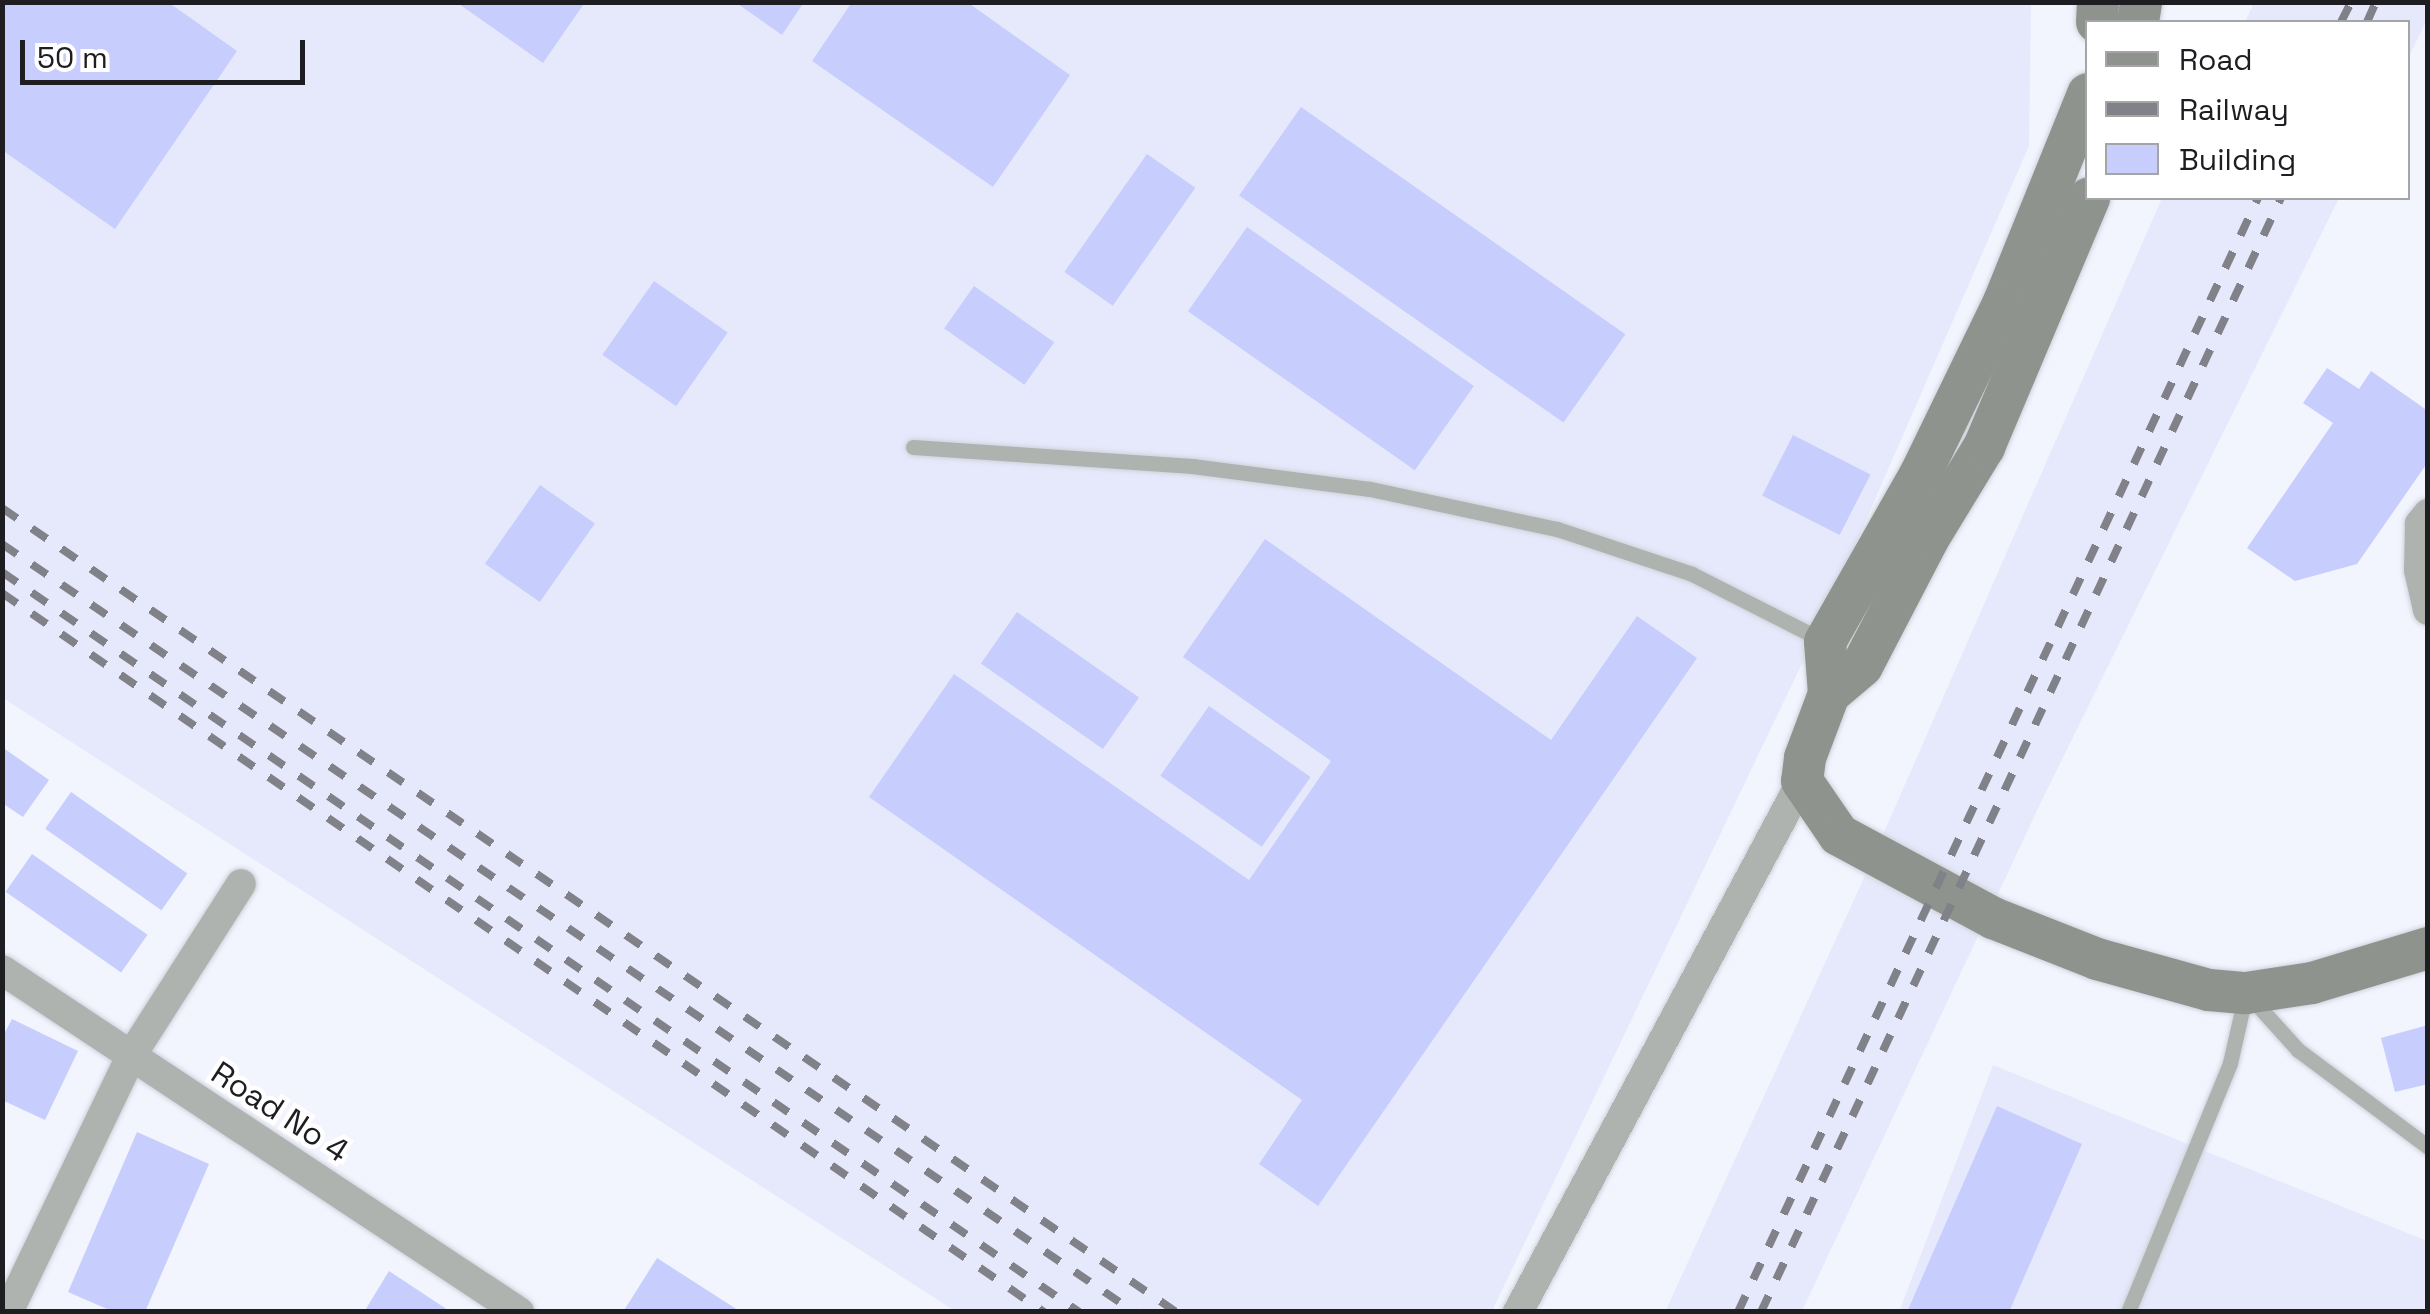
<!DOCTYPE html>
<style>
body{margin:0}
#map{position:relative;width:2430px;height:1314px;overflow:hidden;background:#f2f4fe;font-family:"Space Grotesk",sans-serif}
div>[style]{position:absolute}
.built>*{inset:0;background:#e6e9fb}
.building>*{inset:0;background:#c7cefd;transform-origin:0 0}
.roads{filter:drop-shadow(0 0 2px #d0d2db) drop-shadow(0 0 2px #d0d2db)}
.lane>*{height:15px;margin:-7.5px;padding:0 7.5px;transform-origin:7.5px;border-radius:7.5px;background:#afb3b0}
.street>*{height:30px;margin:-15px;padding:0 15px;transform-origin:15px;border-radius:15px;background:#afb3b0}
.secondary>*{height:42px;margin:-21px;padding:0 21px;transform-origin:21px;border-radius:21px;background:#8e938e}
.rail>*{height:8px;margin-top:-4px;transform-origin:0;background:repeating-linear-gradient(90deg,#818289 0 18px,transparent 0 36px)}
span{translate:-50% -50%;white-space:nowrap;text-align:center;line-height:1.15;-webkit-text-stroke:9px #fff;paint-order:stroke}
.street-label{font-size:32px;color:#1e1e22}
.frame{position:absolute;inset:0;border:5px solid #1e1e22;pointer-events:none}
.legend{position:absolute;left:2085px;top:20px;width:325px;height:180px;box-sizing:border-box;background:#fff;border:2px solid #a5a5a7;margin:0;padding:12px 18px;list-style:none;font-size:30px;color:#1e1e22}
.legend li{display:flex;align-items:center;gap:20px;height:50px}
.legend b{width:50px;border:2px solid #a5a5a7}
.scale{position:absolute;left:20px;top:40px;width:285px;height:45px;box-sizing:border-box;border:5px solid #1e1e22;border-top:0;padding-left:12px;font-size:30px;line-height:35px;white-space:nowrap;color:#1e1e22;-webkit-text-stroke:8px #fff;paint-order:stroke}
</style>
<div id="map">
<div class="built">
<div style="clip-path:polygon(2px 3px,2031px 3px,2029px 146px,1819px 628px,1492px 1311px,955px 1311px,3px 698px)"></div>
<div style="clip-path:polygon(2254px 3px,2427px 3px,2427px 19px,2408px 59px,2408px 22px,2245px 22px)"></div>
<div style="clip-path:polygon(2162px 198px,2339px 198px,2041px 802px,1802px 1311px,1665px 1312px,1864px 878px)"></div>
<div style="clip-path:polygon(1993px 1065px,2427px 1241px,2427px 1311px,1899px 1312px)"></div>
</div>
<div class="building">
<div style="clip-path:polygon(2px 2px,168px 2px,237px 51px,115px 229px,2px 150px)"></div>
<div style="clip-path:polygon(456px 2px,579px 2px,583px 5px,543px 63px)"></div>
<div style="clip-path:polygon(735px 2px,804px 2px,782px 35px)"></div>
<div style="clip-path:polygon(852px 2px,967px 2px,1070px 75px,993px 187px,812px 61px)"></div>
<div style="left:1301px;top:107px;width:396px;height:108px;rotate:35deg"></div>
<div style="left:1147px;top:154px;width:59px;height:144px;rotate:35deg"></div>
<div style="left:1247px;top:227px;width:277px;height:103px;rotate:35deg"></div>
<div style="left:654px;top:281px;width:90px;height:90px;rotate:35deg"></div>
<div style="left:974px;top:286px;width:98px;height:52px;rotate:35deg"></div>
<div style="clip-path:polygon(2327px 368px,2359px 389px,2371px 371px,2428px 411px,2428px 462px,2357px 564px,2295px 581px,2247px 548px,2333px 423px,2303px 403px)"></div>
<div style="left:1793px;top:435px;width:87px;height:68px;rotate:27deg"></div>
<div style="left:540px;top:485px;width:67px;height:96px;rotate:35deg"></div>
<div style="clip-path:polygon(1265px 539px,1551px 740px,1637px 616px,1697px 658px,1318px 1206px,1259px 1164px,1302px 1100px,869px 797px,954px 674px,1249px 880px,1331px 761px,1183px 657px)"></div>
<div style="left:1017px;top:612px;width:149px;height:63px;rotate:35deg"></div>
<div style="left:1209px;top:706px;width:124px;height:85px;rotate:35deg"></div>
<div style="clip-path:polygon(2px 747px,49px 780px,23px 817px,2px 803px)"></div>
<div style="left:71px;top:792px;width:142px;height:45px;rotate:35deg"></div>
<div style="left:32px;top:854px;width:141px;height:46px;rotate:35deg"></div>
<div style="clip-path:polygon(12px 1019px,78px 1051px,45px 1120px,2px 1100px,2px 1038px)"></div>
<div style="clip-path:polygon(2428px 1025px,2428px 1084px,2395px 1092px,2381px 1038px)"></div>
<div style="clip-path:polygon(1997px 1106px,2082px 1144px,2009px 1312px,1907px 1312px)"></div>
<div style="clip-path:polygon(137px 1132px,209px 1164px,145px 1312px,114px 1312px,68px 1292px)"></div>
<div style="clip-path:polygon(657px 1258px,741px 1312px,623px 1312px)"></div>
<div style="clip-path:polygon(389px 1271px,451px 1312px,364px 1312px)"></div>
</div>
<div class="roads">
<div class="lane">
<div style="left:913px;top:447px;width:280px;rotate:3.9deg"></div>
<div style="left:1192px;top:466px;width:179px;rotate:7.4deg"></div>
<div style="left:1370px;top:489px;width:191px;rotate:12.1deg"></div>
<div style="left:1557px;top:529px;width:142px;rotate:18.4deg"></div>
<div style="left:1692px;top:574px;width:146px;rotate:26.9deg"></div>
<div style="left:2252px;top:999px;width:69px;rotate:48deg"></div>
<div style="left:2298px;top:1050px;width:162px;rotate:36.7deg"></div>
<div style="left:2128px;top:1312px;width:269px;rotate:-67.7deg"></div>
<div style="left:2230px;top:1063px;width:68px;rotate:-77.2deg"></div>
</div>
<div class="street">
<div style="left:2428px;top:514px;width:13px;rotate:129deg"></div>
<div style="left:2420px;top:524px;width:46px;rotate:91.2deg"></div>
<div style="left:2419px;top:570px;width:41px;rotate:77.3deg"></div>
<div style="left:2px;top:970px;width:620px;rotate:33.48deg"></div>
<div style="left:8px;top:1312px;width:284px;rotate:-64.3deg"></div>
<div style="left:131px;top:1056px;width:204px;rotate:-57.4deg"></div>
<div style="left:1518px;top:1312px;width:602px;rotate:-61.86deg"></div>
</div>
<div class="secondary">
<div style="left:2097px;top:22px;width:20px;rotate:-87deg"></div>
<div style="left:2138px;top:22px;width:20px;rotate:-81deg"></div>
<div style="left:2088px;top:94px;width:224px;rotate:112deg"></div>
<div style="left:2004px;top:302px;width:190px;rotate:115.9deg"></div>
<div style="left:1921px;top:473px;width:194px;rotate:119.6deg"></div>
<div style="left:1825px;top:642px;width:52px;rotate:85.6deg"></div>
<div style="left:1829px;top:694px;width:68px;rotate:110.6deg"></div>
<div style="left:1805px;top:758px;width:23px;rotate:97deg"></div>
<div style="left:1802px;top:781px;width:65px;rotate:55.6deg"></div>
<div style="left:1839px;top:835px;width:175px;rotate:28.3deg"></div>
<div style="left:1993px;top:918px;width:112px;rotate:21.5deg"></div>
<div style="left:2097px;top:959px;width:116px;rotate:15.5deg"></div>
<div style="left:2209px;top:990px;width:37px;rotate:5deg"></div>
<div style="left:2246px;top:993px;width:67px;rotate:-8.6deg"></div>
<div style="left:2312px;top:983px;width:121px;rotate:-16.8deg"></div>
<div style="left:1829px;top:694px;width:43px;rotate:-40.3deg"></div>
<div style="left:1862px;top:666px;width:143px;rotate:-62.5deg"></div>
<div style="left:1928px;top:539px;width:108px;rotate:-58.7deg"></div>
<div style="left:1984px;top:447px;width:270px;rotate:-67.1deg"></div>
</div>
</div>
<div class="rail">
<div style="left:2341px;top:22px;width:22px;rotate:-63deg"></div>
<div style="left:2367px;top:22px;width:22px;rotate:-66deg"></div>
<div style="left:2px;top:508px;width:1423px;rotate:34.4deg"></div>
<div style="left:2px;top:544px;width:1368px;rotate:34.15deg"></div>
<div style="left:2px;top:572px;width:1307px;rotate:34.49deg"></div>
<div style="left:2px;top:593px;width:1266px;rotate:34.61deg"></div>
<div style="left:1738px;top:1312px;width:1229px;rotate:-64.98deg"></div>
<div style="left:1761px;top:1312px;width:1229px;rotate:-64.98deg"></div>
</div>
<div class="street-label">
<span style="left:280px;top:1112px;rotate:33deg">Road No 4</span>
</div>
<div class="frame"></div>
<ul class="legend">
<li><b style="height:12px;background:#8e938e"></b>Road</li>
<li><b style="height:12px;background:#818289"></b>Railway</li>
<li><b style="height:28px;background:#c7cefd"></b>Building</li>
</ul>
<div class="scale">50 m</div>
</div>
